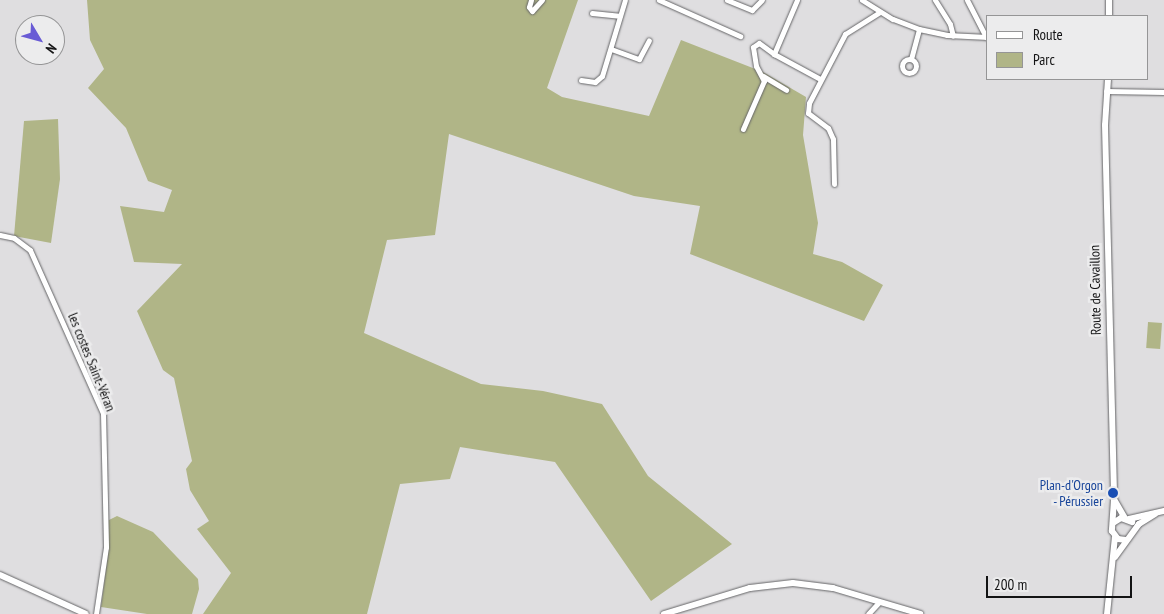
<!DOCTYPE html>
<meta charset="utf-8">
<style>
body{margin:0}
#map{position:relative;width:1164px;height:614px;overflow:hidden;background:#dfdee0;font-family:"PT Sans Narrow",sans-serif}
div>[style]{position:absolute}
.green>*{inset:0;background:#b0b587;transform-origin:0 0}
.roads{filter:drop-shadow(0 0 1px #656567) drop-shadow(0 0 1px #656567)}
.minor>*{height:5px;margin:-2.5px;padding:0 2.5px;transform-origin:2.5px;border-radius:2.5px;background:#fff}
.minor>.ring{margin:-2.5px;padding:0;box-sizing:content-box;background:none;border:5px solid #fff;border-radius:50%}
.major>*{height:6px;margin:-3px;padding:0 3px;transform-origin:3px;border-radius:3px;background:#fff}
.dots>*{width:14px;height:14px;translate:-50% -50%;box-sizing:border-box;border:2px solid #ececed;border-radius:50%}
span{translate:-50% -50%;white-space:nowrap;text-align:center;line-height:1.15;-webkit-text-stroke:5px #ececed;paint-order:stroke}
.street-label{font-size:14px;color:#131314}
.transit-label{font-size:14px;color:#164399}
.right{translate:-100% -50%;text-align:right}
.legend{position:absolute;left:986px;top:15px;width:162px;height:65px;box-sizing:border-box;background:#ececed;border:1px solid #959596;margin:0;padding:6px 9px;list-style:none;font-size:15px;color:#131314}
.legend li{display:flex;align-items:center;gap:10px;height:25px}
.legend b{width:25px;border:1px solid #959596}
.north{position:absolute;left:15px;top:15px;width:50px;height:50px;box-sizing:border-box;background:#ececed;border:1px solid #959596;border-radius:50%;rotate:127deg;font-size:14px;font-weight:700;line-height:20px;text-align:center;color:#131314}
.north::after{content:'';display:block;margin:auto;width:18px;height:22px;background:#695bd5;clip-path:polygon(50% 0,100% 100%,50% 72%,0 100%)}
.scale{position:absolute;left:986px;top:576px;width:146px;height:22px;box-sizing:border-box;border:2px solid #131314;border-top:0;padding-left:6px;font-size:15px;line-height:18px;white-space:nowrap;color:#131314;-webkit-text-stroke:4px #ececed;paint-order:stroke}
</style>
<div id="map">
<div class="green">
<div style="clip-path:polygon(87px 0,578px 0,547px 88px,562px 97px,649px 116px,681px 40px,763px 72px,806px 97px,803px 135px,818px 223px,813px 254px,842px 262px,883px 285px,864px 321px,690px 254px,700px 206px,634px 196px,449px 134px,435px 235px,387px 240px,364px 333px,481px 384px,543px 391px,602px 404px,648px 476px,732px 544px,651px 601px,555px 462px,460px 447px,450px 479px,400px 484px,367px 614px,203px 614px,231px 573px,197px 529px,209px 521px,190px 490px,186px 469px,192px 461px,174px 378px,163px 370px,137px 311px,182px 264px,134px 262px,120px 206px,164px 212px,172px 190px,148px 181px,126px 128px,88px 88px,104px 69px,90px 40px)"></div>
<div style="clip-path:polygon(58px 119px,60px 179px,51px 243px,14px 236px,24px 121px)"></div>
<div style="left:1148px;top:322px;width:14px;height:26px;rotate:4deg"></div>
<div style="clip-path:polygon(117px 516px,153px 532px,198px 579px,199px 589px,192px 614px,147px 614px,101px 607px,108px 554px,107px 521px)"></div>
</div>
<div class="roads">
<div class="minor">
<div style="left:531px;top:0;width:7px;rotate:106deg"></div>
<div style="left:529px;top:7px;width:5px;rotate:53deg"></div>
<div style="left:532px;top:11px;width:15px;rotate:-48deg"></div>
<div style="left:659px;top:0;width:89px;rotate:24deg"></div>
<div style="left:727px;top:0;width:27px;rotate:22deg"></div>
<div style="left:752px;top:10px;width:14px;rotate:-45deg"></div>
<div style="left:797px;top:0;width:59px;rotate:113.1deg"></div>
<div style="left:774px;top:54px;width:52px;rotate:28.5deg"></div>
<div style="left:862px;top:0;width:36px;rotate:32deg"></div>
<div style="left:893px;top:19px;width:28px;rotate:21deg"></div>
<div style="left:919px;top:29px;width:29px;rotate:12deg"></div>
<div style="left:947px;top:35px;width:41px;rotate:2.8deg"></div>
<div style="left:935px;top:0;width:28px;rotate:58deg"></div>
<div style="left:950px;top:24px;width:12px;rotate:76deg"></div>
<div style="left:967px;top:0;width:42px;rotate:62.8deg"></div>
<div style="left:592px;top:13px;width:27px;rotate:6deg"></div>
<div style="left:611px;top:49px;width:30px;rotate:20deg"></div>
<div style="left:639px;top:59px;width:21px;rotate:-62deg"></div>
<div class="ring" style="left:902px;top:59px;width:9px;height:9px"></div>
<div style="left:911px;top:59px;width:31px;rotate:-75deg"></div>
<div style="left:763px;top:76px;width:27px;rotate:31deg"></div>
<div style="left:581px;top:80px;width:14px;rotate:8deg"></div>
<div style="left:595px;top:82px;width:9px;rotate:-41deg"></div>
<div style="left:602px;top:76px;width:79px;rotate:-73.2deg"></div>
<div style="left:1106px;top:91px;width:58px;rotate:1deg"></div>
<div style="left:743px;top:129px;width:52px;rotate:-66.4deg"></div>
<div style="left:764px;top:81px;width:17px;rotate:-118deg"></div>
<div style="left:756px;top:66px;width:19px;rotate:-99deg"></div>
<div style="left:753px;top:47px;width:7px;rotate:-34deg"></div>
<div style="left:759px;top:43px;width:19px;rotate:36deg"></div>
<div style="left:834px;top:184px;width:45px;rotate:-91.3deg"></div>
<div style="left:833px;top:139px;width:12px;rotate:-114deg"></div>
<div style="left:828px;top:128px;width:25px;rotate:-143deg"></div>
<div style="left:808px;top:113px;width:10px;rotate:-84deg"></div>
<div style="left:809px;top:103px;width:78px;rotate:-62.4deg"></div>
<div style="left:845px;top:34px;width:41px;rotate:-32.2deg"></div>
<div style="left:0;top:235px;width:14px;rotate:12deg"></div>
<div style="left:14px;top:238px;width:20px;rotate:37deg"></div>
<div style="left:30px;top:250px;width:179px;rotate:65.9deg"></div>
<div style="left:103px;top:413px;width:134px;rotate:88.7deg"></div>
<div style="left:106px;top:547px;width:68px;rotate:98.5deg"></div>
<div style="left:868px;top:614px;width:16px;rotate:-47deg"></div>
</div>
<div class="major">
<div style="left:1109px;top:0;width:16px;rotate:90deg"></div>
<div style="left:1108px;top:79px;width:46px;rotate:93.7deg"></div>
<div style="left:1105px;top:125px;width:375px;rotate:88.6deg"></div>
<div style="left:1114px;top:500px;width:31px;rotate:94deg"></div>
<div style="left:1112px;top:531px;width:10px;rotate:53deg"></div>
<div style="left:1118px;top:539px;width:8px;rotate:7deg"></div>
<div style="left:1115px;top:501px;width:20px;rotate:60deg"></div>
<div style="left:1129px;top:519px;width:36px;rotate:-13deg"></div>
<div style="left:1113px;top:523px;width:9px;rotate:-32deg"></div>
<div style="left:1121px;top:518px;width:12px;rotate:20deg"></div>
<div style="left:1115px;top:557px;width:41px;rotate:-54deg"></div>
<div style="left:1139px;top:524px;width:19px;rotate:-32deg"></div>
<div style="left:0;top:575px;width:94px;rotate:24.4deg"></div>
<div style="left:664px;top:614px;width:90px;rotate:-16.8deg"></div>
<div style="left:750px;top:588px;width:43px;rotate:-6.6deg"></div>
<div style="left:793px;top:583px;width:40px;rotate:7.1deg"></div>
<div style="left:833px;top:588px;width:91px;rotate:16.6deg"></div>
<div style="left:1107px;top:614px;width:77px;rotate:-84.1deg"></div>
</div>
</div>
<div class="dots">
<div style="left:1113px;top:493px;background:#1a4fb4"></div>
</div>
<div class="street-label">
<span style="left:1095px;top:290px;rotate:-91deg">Route de Cavaillon</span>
<span style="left:92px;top:362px;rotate:68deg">les costes Saint-Véran</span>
</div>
<div class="transit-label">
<span class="right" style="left:1103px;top:493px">Plan-d'Orgon<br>- Pérussier</span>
</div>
<ul class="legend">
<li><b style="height:6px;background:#fff"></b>Route</li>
<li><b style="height:14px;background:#b0b587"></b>Parc</li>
</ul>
<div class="north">N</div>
<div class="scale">200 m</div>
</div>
